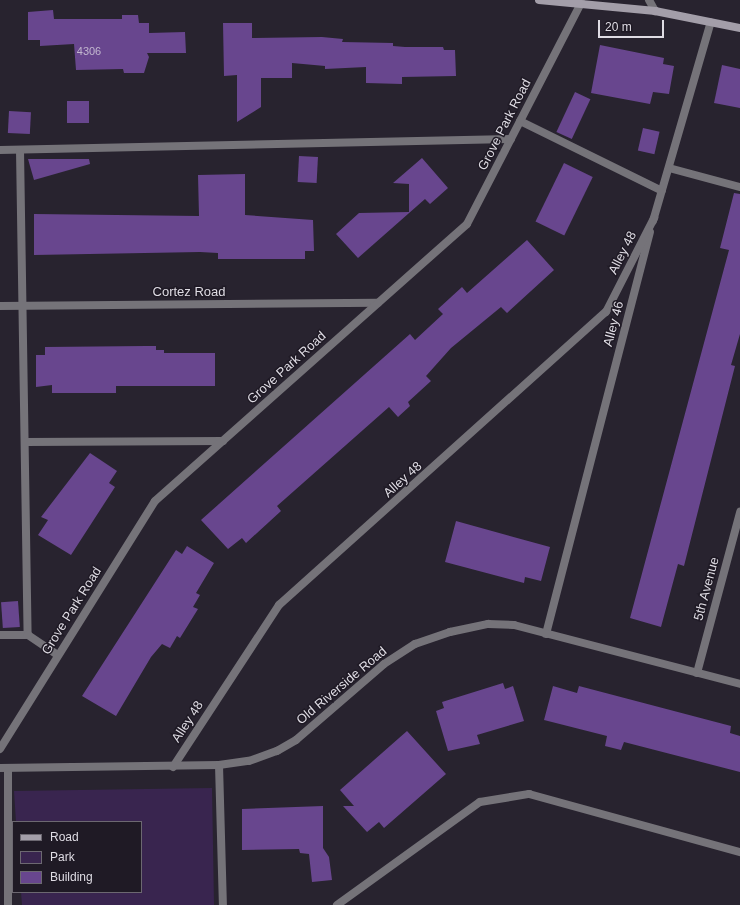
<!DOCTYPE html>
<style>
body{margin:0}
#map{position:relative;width:740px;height:905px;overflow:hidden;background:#28232f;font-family:Helvetica,sans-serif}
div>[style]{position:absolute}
.green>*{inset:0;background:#39254f}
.building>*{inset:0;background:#68468e;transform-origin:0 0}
.service>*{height:8px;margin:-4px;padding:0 4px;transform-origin:4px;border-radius:4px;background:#757379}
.minor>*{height:8px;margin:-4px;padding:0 4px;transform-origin:4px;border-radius:4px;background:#757379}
.secondary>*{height:8px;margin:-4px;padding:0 4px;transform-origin:4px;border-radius:4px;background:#a39ea9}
span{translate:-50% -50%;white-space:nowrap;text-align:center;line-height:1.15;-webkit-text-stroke:3px #1f1a25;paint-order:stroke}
.number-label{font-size:11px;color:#c1b6ce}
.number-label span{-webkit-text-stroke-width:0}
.street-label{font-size:13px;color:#dfdce4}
.legend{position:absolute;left:12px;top:821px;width:130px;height:72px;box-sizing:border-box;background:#1f1a25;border:1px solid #6c6871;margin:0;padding:5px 7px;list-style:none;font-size:12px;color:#dfdce4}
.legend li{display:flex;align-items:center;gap:8px;height:20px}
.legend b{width:20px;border:1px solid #6c6871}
.scale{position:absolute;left:598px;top:20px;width:66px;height:18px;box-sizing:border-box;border:2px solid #dfdce4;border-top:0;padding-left:5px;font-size:12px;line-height:14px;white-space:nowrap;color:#dfdce4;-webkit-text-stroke:3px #1f1a25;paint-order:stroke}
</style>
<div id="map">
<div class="green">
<div style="clip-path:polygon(212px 788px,214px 905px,22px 905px,21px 892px,141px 892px,141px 822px,16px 822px,14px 791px)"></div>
</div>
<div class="building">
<div style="clip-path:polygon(53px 10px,54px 19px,122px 19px,122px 15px,138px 15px,139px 23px,149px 23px,149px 33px,185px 32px,186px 53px,147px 53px,149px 57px,144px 73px,124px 73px,123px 69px,76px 70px,74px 44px,40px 46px,40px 40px,28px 40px,28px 12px)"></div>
<div style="clip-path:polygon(223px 23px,252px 23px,252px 38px,322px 37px,343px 39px,342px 42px,393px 43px,393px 46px,405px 47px,443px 47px,444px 50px,455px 50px,456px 76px,402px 77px,402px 84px,366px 83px,366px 67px,325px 69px,325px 66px,292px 63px,292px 78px,261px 78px,261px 107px,237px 122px,237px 75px,224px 76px)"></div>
<div style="clip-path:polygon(600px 45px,664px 58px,663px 64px,674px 66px,669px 94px,653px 92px,650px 104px,591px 93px)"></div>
<div style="clip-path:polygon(722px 65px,740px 69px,740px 108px,714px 103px)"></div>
<div style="left:575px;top:92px;width:17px;height:44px;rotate:25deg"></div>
<div style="left:89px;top:101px;width:22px;height:22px;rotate:90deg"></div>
<div style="left:9px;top:111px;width:22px;height:22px;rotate:3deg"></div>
<div style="left:643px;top:128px;width:17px;height:23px;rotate:13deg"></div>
<div style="left:299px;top:156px;width:19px;height:26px;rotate:3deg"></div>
<div style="clip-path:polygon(422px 158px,448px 188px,430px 204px,425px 199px,358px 258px,336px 234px,359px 213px,409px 212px,409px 184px,393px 183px)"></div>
<div style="clip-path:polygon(28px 159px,89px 159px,90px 164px,34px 180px)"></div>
<div style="left:564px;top:163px;width:32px;height:65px;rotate:26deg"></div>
<div style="clip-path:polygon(245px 174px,245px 215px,313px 220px,314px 251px,305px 251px,305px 259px,218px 259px,218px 253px,200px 252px,34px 255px,34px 214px,199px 216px,198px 175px)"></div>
<div style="clip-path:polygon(734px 193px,740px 194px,740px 334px,731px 365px,735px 366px,684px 566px,678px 564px,661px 627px,630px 618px,729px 250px,720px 248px)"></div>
<div style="clip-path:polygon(527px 240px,554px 270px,507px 313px,501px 307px,451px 348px,426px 376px,431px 381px,408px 402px,410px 406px,398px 417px,389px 407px,277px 506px,281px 511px,246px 543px,242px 538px,228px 549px,201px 520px,410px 334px,415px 340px,443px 314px,438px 309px,462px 287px,467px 293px)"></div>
<div style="clip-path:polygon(146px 346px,156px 346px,156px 350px,164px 350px,164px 353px,215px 353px,215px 386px,116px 386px,116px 393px,52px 393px,52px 385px,36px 387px,36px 355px,45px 355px,45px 347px)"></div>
<div style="clip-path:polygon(90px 453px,117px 471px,109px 483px,115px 487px,71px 555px,38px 535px,48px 520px,41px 517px)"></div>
<div style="clip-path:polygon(456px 521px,550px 547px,541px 581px,525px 577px,524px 583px,445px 562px)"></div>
<div style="clip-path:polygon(187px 546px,214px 563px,196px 593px,200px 595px,193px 607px,198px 609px,180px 638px,177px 636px,170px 648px,162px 644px,151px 657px,116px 716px,82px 696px,176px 550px,182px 554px)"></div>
<div style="left:18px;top:601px;width:26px;height:17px;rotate:86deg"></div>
<div style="clip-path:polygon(503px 683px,505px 689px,513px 686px,524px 721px,477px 735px,480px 744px,448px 751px,436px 711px,444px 708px,442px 702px)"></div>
<div style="clip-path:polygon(553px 686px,577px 693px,579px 686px,731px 726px,730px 733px,740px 736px,740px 772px,624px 742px,621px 750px,605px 746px,607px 736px,544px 720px)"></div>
<div style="clip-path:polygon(407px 731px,446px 774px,384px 828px,379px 822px,367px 832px,343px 806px,354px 806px,340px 790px)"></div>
<div style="clip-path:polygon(323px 806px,323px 848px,329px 857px,332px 880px,312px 882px,309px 854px,300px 853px,299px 849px,242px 850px,242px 809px)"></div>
</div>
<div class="service">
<div style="left:649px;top:0;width:13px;rotate:61deg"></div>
<div style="left:520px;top:121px;width:158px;rotate:26.2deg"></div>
<div style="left:0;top:150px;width:511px;rotate:-1.23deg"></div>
<div style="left:20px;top:150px;width:485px;rotate:89.1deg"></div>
<div style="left:669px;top:168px;width:73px;rotate:15deg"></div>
<div style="left:653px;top:221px;width:207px;rotate:-73.8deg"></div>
<div style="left:25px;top:442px;width:198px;rotate:-0.3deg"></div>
<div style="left:546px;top:634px;width:415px;rotate:-75.5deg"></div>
<div style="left:0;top:635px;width:28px"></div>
<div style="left:28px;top:635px;width:36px;rotate:34deg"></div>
<div style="left:219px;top:765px;width:140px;rotate:88.4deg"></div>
<div style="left:173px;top:767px;width:194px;rotate:-56.8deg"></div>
<div style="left:279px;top:605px;width:439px;rotate:-41.9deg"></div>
<div style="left:606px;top:312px;width:106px;rotate:-62.9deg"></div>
<div style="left:8px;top:768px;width:137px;rotate:90deg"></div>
<div style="left:337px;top:905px;width:176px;rotate:-35.8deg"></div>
<div style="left:480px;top:802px;width:50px;rotate:-9.3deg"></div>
<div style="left:529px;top:794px;width:219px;rotate:15.4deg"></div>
</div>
<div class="minor">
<div style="left:0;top:306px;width:378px;rotate:-0.5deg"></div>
<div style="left:697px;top:673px;width:167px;rotate:-75deg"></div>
<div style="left:0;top:749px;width:292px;rotate:-58deg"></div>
<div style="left:155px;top:501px;width:417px;rotate:-41.6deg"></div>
<div style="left:467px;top:224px;width:249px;rotate:-62.7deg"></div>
<div style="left:0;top:768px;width:219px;rotate:-0.8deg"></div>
<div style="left:219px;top:765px;width:30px;rotate:-8deg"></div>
<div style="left:249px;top:761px;width:30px;rotate:-20deg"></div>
<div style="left:277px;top:751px;width:22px;rotate:-30deg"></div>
<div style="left:296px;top:740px;width:116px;rotate:-40.8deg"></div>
<div style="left:384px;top:664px;width:37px;rotate:-33deg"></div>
<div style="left:415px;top:644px;width:37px;rotate:-19deg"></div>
<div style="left:450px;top:632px;width:39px;rotate:-12deg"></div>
<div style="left:488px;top:624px;width:26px;rotate:2deg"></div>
<div style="left:514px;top:625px;width:234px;rotate:14.6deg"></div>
</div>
<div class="secondary">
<div style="left:539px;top:0;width:117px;rotate:5.4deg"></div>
<div style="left:655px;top:11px;width:87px;rotate:11.3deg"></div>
</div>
<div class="number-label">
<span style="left:89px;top:51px">4306</span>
</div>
<div class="street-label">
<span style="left:505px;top:125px;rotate:-63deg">Grove Park Road</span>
<span style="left:623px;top:253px;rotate:-63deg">Alley 48</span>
<span style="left:189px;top:292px">Cortez Road</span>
<span style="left:614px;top:324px;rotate:-75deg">Alley 46</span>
<span style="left:287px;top:368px;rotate:-42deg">Grove Park Road</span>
<span style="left:403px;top:480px;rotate:-42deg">Alley 48</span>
<span style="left:707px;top:589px;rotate:-75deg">5th Avenue</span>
<span style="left:72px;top:611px;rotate:-58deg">Grove Park Road</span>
<span style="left:342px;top:686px;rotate:-40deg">Old Riverside Road</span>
<span style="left:188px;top:722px;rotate:-57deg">Alley 48</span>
</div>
<ul class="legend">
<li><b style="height:5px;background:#a39ea9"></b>Road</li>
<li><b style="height:11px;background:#39254f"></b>Park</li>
<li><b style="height:11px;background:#68468e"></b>Building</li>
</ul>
<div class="scale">20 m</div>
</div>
